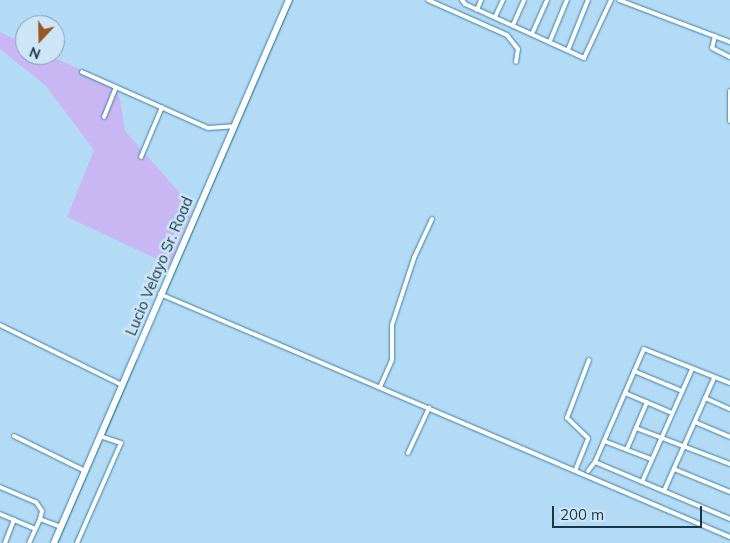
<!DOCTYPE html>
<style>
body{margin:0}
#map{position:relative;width:730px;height:543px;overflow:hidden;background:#b4dbf5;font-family:Mulish,sans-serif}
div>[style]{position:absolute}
.green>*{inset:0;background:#c8b7f2}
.stream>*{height:1px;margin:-0.5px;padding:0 0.5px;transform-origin:0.5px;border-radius:0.5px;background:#219c87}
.roads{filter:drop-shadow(0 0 1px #3e81a9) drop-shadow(0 0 1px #3e81a9)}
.minor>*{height:4px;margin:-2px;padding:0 2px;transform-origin:2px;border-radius:2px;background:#fff}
.secondary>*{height:5.5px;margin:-2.75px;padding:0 2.75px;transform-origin:2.75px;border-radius:2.75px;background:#fff}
span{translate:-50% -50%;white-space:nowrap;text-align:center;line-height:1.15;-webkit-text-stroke:5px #cce6f8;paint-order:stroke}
.street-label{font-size:15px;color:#193546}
.north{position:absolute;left:15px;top:15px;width:50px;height:50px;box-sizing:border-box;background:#cce6f8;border:1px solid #849fb1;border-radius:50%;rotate:201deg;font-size:14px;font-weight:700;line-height:20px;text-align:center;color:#193546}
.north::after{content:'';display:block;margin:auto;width:18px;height:22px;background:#985820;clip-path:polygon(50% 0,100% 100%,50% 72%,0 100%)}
.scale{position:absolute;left:552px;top:506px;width:150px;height:22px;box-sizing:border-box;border:2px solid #193546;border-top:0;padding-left:6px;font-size:15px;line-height:18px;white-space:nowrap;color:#193546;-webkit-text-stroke:4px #cce6f8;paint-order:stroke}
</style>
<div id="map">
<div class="green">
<div style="clip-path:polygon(0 32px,25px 44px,25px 55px,49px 55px,113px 85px,120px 99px,125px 131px,193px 208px,170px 265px,67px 217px,94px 150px,45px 85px,0 49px)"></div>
</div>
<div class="stream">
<div style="left:165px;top:293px;width:319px;rotate:-66.6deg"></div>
<div style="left:105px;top:433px;width:79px;rotate:-67deg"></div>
<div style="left:57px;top:543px;width:111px;rotate:-66.7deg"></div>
</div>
<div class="roads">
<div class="minor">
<div style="left:428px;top:0;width:86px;rotate:23.9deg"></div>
<div style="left:507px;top:35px;width:18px;rotate:52deg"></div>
<div style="left:518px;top:49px;width:13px;rotate:99deg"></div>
<div style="left:462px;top:0;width:5px;rotate:53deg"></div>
<div style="left:465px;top:4px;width:131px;rotate:24.4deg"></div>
<div style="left:584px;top:58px;width:64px;rotate:-65deg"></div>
<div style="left:619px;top:0;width:119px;rotate:20.7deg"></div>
<div style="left:477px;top:10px;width:11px;rotate:-68deg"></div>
<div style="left:495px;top:17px;width:19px;rotate:-65deg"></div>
<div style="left:513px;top:25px;width:27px;rotate:-66deg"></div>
<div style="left:532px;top:34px;width:37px;rotate:-66deg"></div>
<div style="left:715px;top:36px;width:12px;rotate:104deg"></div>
<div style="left:712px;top:48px;width:20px;rotate:27deg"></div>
<div style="left:550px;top:41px;width:44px;rotate:-67.5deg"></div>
<div style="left:568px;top:50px;width:54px;rotate:-68.2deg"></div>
<div style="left:82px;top:72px;width:138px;rotate:24deg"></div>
<div style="left:208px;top:128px;width:26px;rotate:-4deg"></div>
<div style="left:730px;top:91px;width:30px;rotate:90deg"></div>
<div style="left:104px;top:117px;width:32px;rotate:-68deg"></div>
<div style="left:141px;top:157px;width:54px;rotate:-67.2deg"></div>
<div style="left:160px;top:294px;width:620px;rotate:23.09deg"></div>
<div style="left:0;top:325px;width:136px;rotate:26.2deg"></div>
<div style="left:634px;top:371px;width:52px;rotate:22.6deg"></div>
<div style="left:380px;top:387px;width:30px;rotate:-66deg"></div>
<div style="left:392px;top:360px;width:35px;rotate:-90deg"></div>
<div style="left:392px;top:325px;width:71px;rotate:-71.8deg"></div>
<div style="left:414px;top:258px;width:43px;rotate:-65.2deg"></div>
<div style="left:625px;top:393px;width:51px;rotate:23.1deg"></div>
<div style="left:705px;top:398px;width:27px;rotate:24deg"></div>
<div style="left:695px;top:422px;width:38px;rotate:23deg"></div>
<div style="left:636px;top:428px;width:101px;rotate:21deg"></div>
<div style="left:14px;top:436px;width:79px;rotate:26.2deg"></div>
<div style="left:604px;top:441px;width:50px;rotate:21deg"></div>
<div style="left:627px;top:449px;width:51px;rotate:-66.9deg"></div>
<div style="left:408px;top:453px;width:50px;rotate:-65deg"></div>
<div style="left:595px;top:462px;width:147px;rotate:22.9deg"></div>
<div style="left:674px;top:469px;width:61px;rotate:22.3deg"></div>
<div style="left:575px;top:471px;width:35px;rotate:-68deg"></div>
<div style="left:588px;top:438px;width:29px;rotate:-136deg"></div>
<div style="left:567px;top:418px;width:62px;rotate:-69.2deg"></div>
<div style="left:588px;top:471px;width:11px;rotate:-52deg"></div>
<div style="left:595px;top:462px;width:123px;rotate:-66.6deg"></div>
<div style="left:644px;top:349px;width:92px;rotate:21.6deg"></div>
<div style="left:642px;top:482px;width:124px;rotate:-66.1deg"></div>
<div style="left:0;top:487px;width:39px;rotate:23deg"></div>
<div style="left:36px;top:502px;width:11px;rotate:56deg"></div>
<div style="left:42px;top:511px;width:8px;rotate:104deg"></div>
<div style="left:40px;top:519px;width:22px;rotate:21deg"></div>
<div style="left:664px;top:491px;width:124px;rotate:-66.1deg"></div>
<div style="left:0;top:514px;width:38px;rotate:23deg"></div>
<div style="left:5px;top:543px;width:25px;rotate:-69deg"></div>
<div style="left:29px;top:543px;width:26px;rotate:-65deg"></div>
<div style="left:77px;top:543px;width:109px;rotate:-66.3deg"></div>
<div style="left:121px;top:443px;width:22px;rotate:-162deg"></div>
</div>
<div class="secondary">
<div style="left:54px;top:543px;width:592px;rotate:-66.6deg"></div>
</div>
</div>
<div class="street-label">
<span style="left:159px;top:266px;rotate:-67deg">Lucio Velayo Sr. Road</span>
</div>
<div class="north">N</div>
<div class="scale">200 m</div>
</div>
